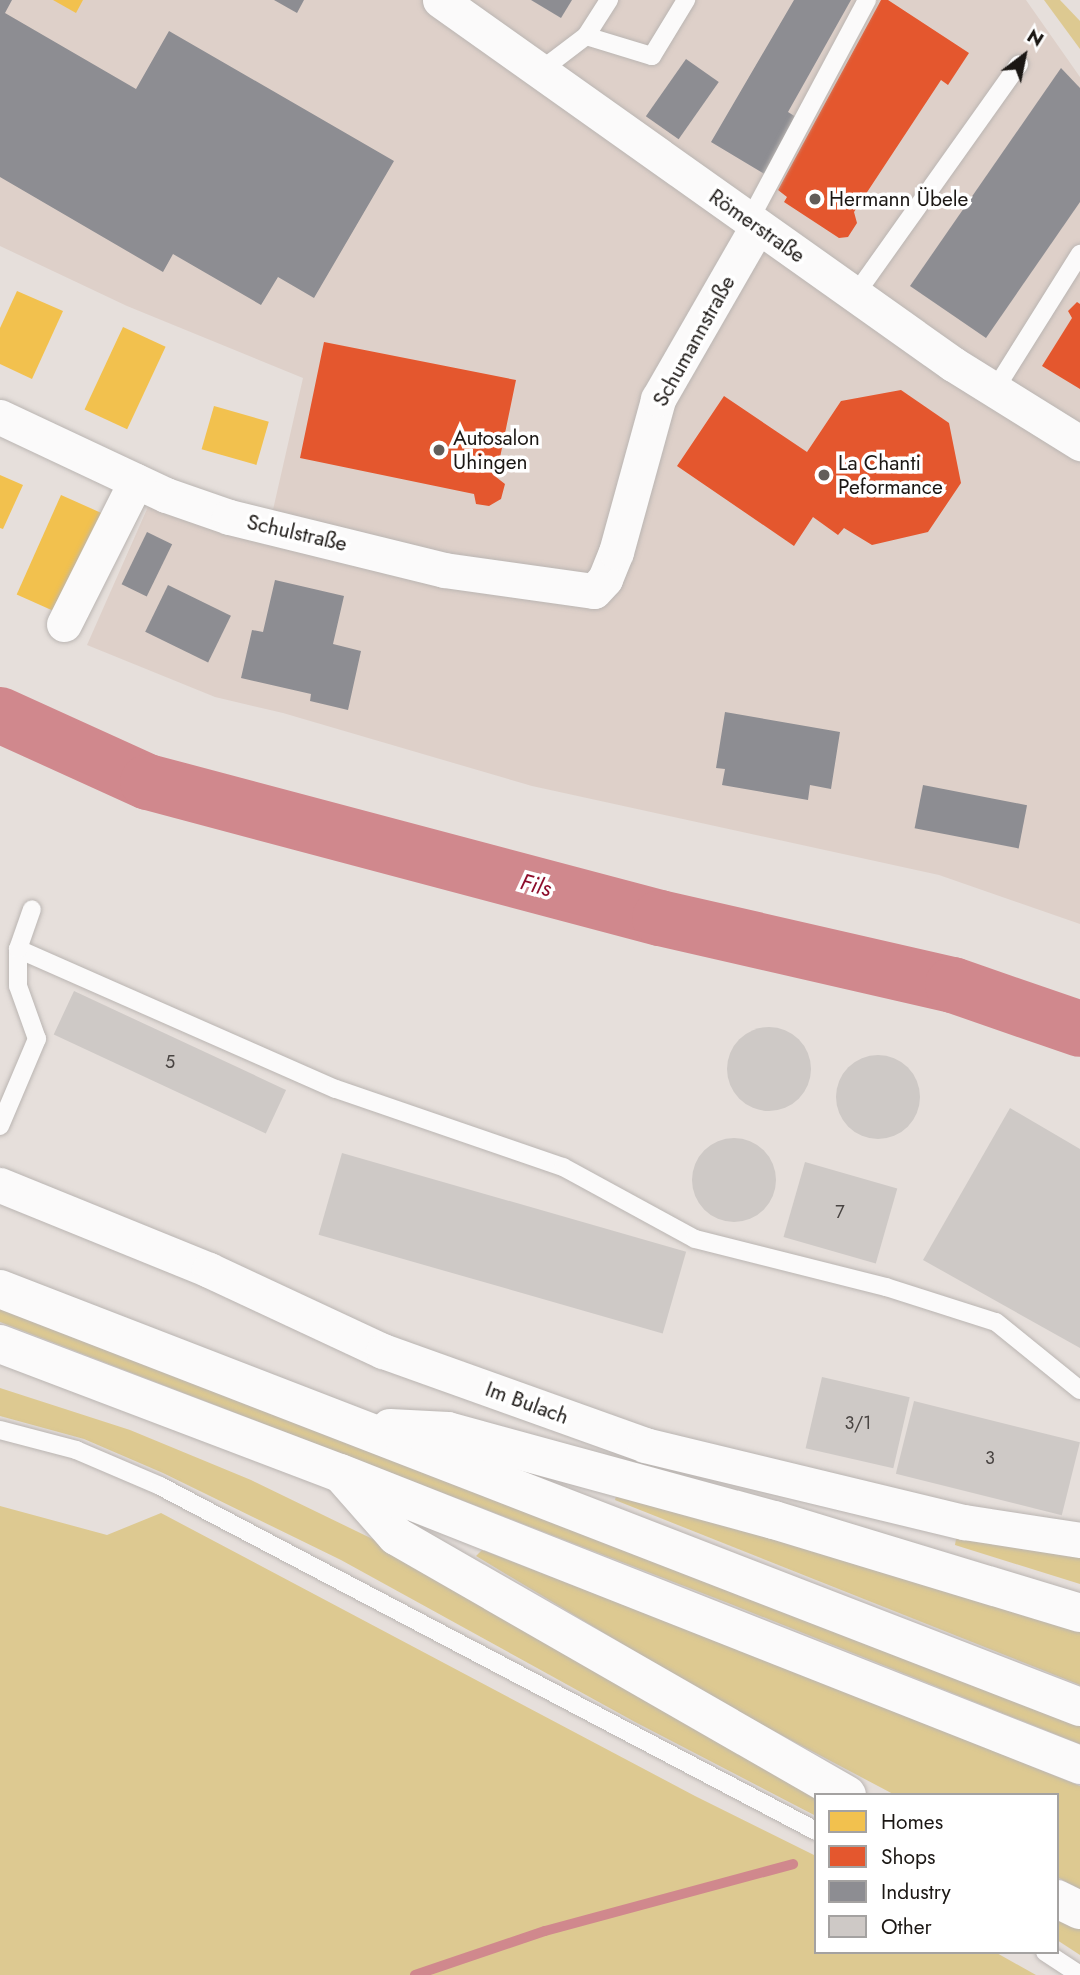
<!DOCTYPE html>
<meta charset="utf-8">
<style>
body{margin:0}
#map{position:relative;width:1080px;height:1975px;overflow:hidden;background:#e6dfdb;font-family:Jost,sans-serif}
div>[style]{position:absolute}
.built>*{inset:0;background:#ded0c9}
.green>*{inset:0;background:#ddc991}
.homes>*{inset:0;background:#f2c14e;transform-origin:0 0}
.shops>*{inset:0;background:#e4572e}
.industry>*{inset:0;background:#8d8d92;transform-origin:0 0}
.stream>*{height:10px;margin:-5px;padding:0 5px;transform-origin:5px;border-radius:5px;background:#d0888d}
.river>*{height:56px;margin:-28px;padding:0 28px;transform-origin:28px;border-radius:28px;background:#d0888d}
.building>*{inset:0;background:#cec9c6;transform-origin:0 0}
.round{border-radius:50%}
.roads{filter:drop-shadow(0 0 2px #bab5b2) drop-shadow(0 0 2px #bab5b2)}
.lane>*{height:18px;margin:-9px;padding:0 9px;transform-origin:9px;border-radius:9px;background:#fbfafa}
.street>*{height:35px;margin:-17.5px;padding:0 17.5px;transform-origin:17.5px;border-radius:17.5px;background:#fbfafa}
.highway>*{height:38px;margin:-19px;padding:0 19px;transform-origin:19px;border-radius:19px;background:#fbfafa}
.dots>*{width:19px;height:19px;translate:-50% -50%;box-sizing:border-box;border:4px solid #fff;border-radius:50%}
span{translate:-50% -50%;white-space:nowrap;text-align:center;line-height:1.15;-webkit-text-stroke:7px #fff;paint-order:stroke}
.number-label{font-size:18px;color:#494442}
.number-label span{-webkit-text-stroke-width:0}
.poi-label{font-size:21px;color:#1b1714}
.left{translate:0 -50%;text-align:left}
.street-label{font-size:21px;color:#1b1714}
.water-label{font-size:23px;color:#8d0d2b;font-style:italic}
.legend{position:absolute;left:814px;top:1793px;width:245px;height:161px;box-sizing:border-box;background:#fff;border:2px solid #a4a2a1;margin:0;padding:9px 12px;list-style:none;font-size:21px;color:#1b1714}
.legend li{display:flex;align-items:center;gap:14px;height:35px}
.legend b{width:35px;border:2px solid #a4a2a1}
.north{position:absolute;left:989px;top:21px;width:70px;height:70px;-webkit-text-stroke:5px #fff;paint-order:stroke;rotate:32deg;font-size:19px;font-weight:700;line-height:28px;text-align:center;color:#1b1714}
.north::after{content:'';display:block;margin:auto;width:24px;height:32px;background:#1b1714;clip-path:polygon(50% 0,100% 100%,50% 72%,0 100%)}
</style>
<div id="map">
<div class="built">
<div style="clip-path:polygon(0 0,1026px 0,1080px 77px,1080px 924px,939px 875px,532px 786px,283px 713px,215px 697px,87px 645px,151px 500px,265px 545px,303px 378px,127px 306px,0 246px)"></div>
</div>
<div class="green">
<div style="clip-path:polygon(1044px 0,1060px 0,1080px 21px,1080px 49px)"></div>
<div style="clip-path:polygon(0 1306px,1080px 1725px,1080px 1744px,728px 1603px,0 1322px)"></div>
<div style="clip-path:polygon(0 1388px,130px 1430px,251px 1480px,387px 1546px,816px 1795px,816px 1816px,635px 1722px,341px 1560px,163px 1473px,84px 1439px,0 1416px)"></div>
<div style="clip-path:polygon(617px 1492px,1080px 1621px,1080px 1685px,615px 1500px)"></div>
<div style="clip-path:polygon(0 1506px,107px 1535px,161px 1513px,695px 1796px,816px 1856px,816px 1952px,995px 1952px,1036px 1975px,0 1975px)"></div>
<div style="clip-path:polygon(958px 1527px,1080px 1549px,1080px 1584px,955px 1545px)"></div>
<div style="clip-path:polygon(482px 1550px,851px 1693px,1080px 1786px,1080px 1889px,1057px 1877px,1057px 1795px,895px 1795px,719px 1702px,476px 1556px)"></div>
<div style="clip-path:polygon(1057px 1909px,1080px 1919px,1080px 1955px,1057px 1940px)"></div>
</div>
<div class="homes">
<div style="clip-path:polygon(53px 0,83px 0,76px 13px)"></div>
<div style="clip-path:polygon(17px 291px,63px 311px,32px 379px,0 364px,0 328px)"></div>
<div style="left:123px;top:327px;width:47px;height:91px;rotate:25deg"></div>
<div style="left:214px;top:406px;width:57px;height:45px;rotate:16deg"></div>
<div style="clip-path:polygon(0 475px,23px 485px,3px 529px,0 528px)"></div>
<div style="left:61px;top:495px;width:46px;height:109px;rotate:24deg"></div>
</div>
<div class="shops">
<div style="clip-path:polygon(881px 0,888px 0,969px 53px,948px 85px,941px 80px,854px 212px,857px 223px,848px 237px,839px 238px,784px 202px,787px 197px,778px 190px)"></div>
<div style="clip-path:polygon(1077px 302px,1080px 304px,1080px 389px,1042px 366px,1072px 318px,1068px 311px)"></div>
<div style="clip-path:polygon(324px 342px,516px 380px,496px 477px,505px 484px,501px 499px,489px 506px,476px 504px,474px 494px,300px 458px)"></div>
<div style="clip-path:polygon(901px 390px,949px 423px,961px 483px,928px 532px,872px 545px,844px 528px,838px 535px,813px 517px,794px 546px,677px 466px,724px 396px,807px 452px,841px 401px)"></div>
</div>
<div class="industry">
<div style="clip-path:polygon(0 0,12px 0,5px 13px,136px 89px,169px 31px,394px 161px,314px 298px,278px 277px,261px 305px,173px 254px,163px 272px,0 177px)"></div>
<div style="clip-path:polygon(274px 0,304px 0,297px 13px)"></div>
<div style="clip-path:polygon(531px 0,572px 0,561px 18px)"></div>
<div style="clip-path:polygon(794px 0,851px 0,788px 112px,799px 119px,766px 175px,711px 142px)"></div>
<div style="left:686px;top:59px;width:40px;height:70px;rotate:35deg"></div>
<div style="clip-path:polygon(1061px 68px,1080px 88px,1080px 202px,986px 338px,910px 286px)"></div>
<div style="left:147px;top:532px;width:28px;height:58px;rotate:26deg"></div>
<div style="clip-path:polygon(275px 580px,344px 596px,333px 644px,361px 651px,348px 710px,310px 701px,311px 694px,241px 678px,252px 630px,263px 632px)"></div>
<div style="left:168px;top:585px;width:70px;height:52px;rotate:26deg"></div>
<div style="clip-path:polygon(725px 712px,840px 732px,831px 789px,810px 785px,808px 800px,722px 785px,725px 769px,716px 768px)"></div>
<div style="left:923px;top:785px;width:106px;height:44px;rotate:11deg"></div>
</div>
<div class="stream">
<div style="left:415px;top:1975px;width:137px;rotate:-18.7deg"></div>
<div style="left:545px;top:1931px;width:257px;rotate:-15.1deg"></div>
</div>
<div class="river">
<div style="left:0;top:715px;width:162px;rotate:24.4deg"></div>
<div style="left:148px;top:782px;width:530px;rotate:14.88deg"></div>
<div style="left:660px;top:918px;width:301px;rotate:12.9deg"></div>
<div style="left:953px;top:985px;width:134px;rotate:19.1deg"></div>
</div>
<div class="building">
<div style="left:74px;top:991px;width:234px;height:48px;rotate:25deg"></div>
<div class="round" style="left:727px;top:1027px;width:84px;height:84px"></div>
<div class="round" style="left:836px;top:1055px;width:84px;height:84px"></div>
<div style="clip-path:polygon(1010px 1108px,1080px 1149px,1080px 1348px,923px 1260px)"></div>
<div class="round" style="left:692px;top:1138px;width:84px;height:84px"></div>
<div style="left:342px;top:1153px;width:358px;height:85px;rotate:16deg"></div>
<div style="left:805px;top:1162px;width:96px;height:78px;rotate:16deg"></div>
<div style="left:822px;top:1377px;width:90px;height:73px;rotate:13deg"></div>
<div style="left:914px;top:1401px;width:171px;height:75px;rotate:14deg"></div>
</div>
<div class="roads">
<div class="lane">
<div style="left:586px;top:36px;width:69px;rotate:16.9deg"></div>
<div style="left:652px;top:56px;width:66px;rotate:-58.7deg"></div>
<div style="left:540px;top:71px;width:58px;rotate:-37.3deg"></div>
<div style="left:586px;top:36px;width:43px;rotate:-57.4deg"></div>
<div style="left:749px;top:221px;width:251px;rotate:-61.9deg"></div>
<div style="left:855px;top:295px;width:283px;rotate:-54.6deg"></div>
<div style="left:994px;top:391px;width:162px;rotate:-57.9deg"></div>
<div style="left:18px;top:949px;width:347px;rotate:23.8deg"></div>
<div style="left:336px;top:1089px;width:240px;rotate:19deg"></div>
<div style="left:563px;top:1167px;width:150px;rotate:28.6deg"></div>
<div style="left:695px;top:1239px;width:197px;rotate:14.1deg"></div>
<div style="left:886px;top:1287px;width:115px;rotate:17.7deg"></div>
<div style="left:996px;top:1322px;width:108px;rotate:39deg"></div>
<div style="left:0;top:1126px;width:95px;rotate:-67deg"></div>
<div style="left:37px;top:1039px;width:56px;rotate:-109.7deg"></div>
<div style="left:18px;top:986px;width:37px;rotate:-90deg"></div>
<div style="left:18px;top:949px;width:42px;rotate:-70.7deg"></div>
<div style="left:0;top:1430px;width:79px;rotate:14.7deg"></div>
<div style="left:76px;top:1450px;width:91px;rotate:23.2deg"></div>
<div style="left:160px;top:1486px;width:741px;rotate:27.74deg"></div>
<div style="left:1045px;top:1952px;width:42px;rotate:33.3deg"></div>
</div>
<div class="street">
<div style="left:440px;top:0;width:629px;rotate:35.36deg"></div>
<div style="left:953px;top:364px;width:150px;rotate:31.9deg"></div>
<div style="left:0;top:417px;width:183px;rotate:25.2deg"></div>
<div style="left:166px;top:495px;width:67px;rotate:19.2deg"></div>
<div style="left:229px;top:517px;width:221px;rotate:13.8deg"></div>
<div style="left:444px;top:570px;width:151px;rotate:8deg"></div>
<div style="left:594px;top:591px;width:16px;rotate:-47deg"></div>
<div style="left:605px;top:579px;width:29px;rotate:-68deg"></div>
<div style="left:616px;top:552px;width:159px;rotate:-74.6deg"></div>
<div style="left:658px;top:399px;width:198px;rotate:-60.1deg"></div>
<div style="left:64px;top:624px;width:160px;rotate:-63.3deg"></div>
<div style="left:0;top:1185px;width:226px;rotate:22.1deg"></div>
<div style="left:209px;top:1270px;width:192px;rotate:25deg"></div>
<div style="left:383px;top:1351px;width:278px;rotate:19.7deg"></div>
<div style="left:645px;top:1445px;width:328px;rotate:13.6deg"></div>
<div style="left:964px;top:1522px;width:117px;rotate:8.8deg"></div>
</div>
<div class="highway">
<div style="left:0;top:1289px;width:1158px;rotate:21.16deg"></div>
<div style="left:0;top:1344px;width:364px;rotate:20.8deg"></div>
<div style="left:340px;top:1473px;width:796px;rotate:21.53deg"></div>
<div style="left:390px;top:1428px;width:58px;rotate:3deg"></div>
<div style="left:448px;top:1431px;width:338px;rotate:15.3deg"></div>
<div style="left:774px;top:1520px;width:320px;rotate:16.9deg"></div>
<div style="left:344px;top:1477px;width:79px;rotate:48.6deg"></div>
<div style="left:396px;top:1536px;width:520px;rotate:29.87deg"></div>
<div style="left:1057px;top:1899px;width:25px;rotate:26deg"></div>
</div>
</div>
<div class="dots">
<div style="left:815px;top:199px;background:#625d5a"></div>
<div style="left:439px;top:450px;background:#625d5a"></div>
<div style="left:824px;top:475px;background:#625d5a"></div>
</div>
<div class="number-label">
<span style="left:170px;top:1062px">5</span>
<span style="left:840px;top:1212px">7</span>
<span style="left:858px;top:1423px">3/1</span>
<span style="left:990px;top:1458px">3</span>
</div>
<div class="poi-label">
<span class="left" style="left:829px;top:199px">Hermann Übele</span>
<span class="left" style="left:453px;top:450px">Autosalon<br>Uhingen</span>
<span class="left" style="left:838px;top:475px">La Chanti<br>Peformance</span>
</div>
<div class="street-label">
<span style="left:757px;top:226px;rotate:35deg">Römerstraße</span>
<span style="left:694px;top:341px;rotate:-61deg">Schumannstraße</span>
<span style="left:297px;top:533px;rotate:13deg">Schulstraße</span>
<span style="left:527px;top:1403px;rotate:20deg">Im Bulach</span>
</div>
<div class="water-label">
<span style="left:536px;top:885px;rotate:15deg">Fils</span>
</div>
<ul class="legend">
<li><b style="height:19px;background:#f2c14e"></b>Homes</li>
<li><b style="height:19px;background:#e4572e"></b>Shops</li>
<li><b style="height:19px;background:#8d8d92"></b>Industry</li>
<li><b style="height:19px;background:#cec9c6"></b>Other</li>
</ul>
<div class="north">N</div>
</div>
